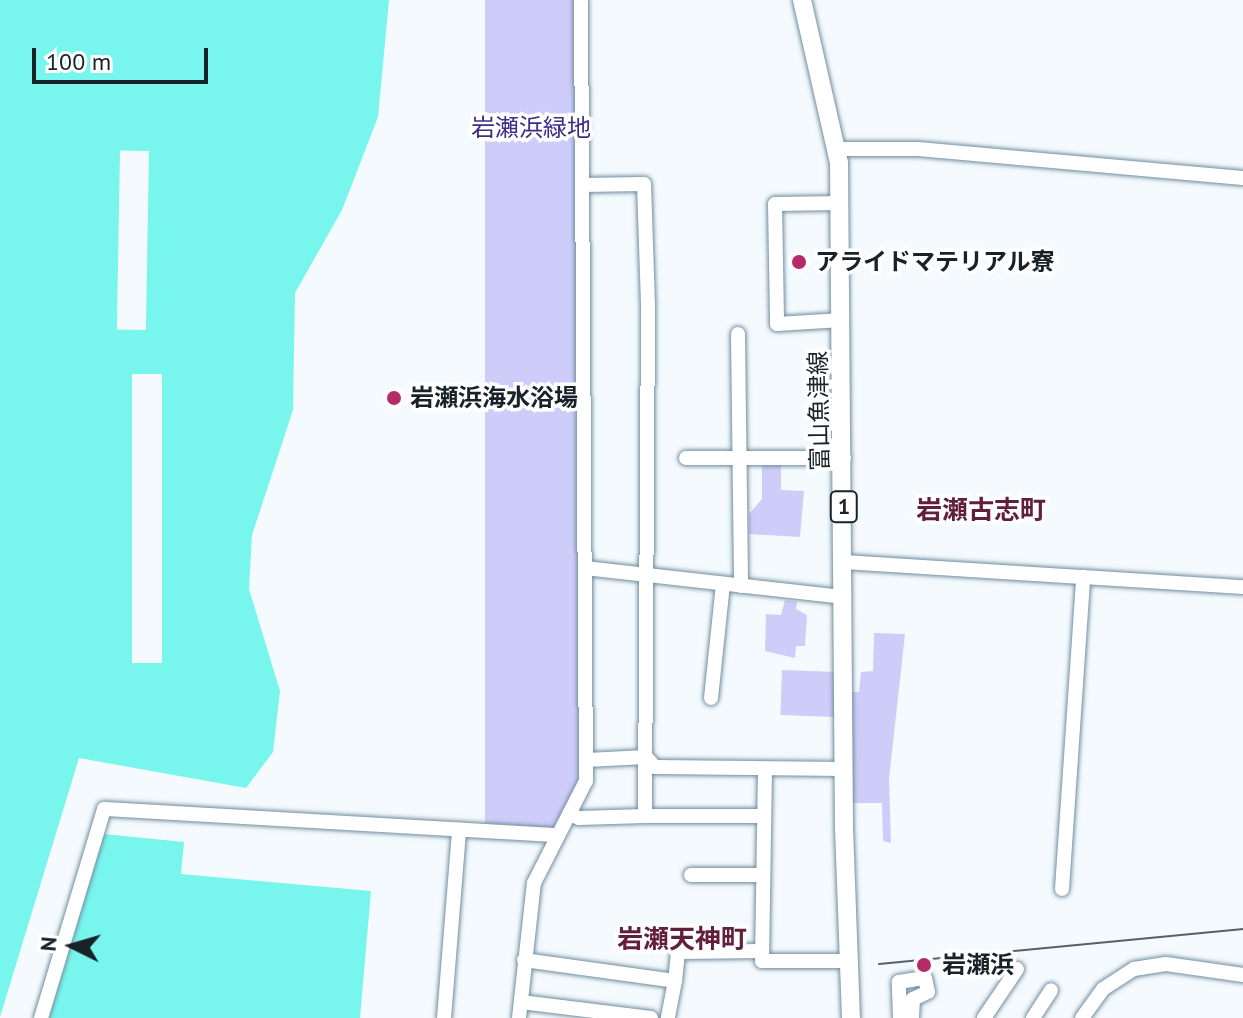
<!DOCTYPE html>
<meta charset="utf-8">
<style>
body{margin:0}
#map{position:relative;width:1243px;height:1018px;overflow:hidden;background:#f4fafe;font-family:"PT Sans","Noto Sans JP",sans-serif}
div>[style]{position:absolute}
.green>*{inset:0;background:#cecdfa;transform-origin:0 0}
.water>*{inset:0;background:#78f6ee}
.pier>*{inset:0;background:#f4fafe;transform-origin:0 0}
.roads{filter:drop-shadow(0 0 2px #718d9f) drop-shadow(0 0 2px #718d9f)}
.minor>*{height:14px;margin:-7px;padding:0 7px;transform-origin:7px;border-radius:7px;background:#fff}
.major>*{height:18px;margin:-9px;padding:0 9px;transform-origin:9px;border-radius:9px;background:#fff}
.tram>*{height:2px;margin:-1px;padding:0 1px;transform-origin:1px;border-radius:1px;background:#586167}
.dots>*{width:22px;height:22px;translate:-50% -50%;box-sizing:border-box;border:4px solid #fff;border-radius:50%}
span{translate:-50% -50%;white-space:nowrap;text-align:center;line-height:1.15;-webkit-text-stroke:7px #fff;paint-order:stroke}
.shield-label span{padding:2px 6px;background:#fff;border:2px solid;border-radius:6px;-webkit-text-stroke-width:0}
.shield-label{font-size:22px;color:#172229;font-weight:700}
.park-label{font-size:24px;color:#3e2d87}
.poi-label{font-size:24px;color:#172229;font-weight:700}
.left{translate:0 -50%;text-align:left}
.street-label{font-size:24px;color:#172229}
.neighbourhood-label{font-size:26px;color:#611f3a;font-weight:700}
.north{position:absolute;left:32px;top:906px;width:80px;height:80px;-webkit-text-stroke:6px #fff;paint-order:stroke;rotate:275deg;font-size:22px;font-weight:700;line-height:32px;text-align:center;color:#172229}
.north::after{content:'';display:block;margin:auto;width:28px;height:36px;background:#172229;clip-path:polygon(50% 0,100% 100%,50% 72%,0 100%)}
.scale{position:absolute;left:32px;top:48px;width:176px;height:36px;box-sizing:border-box;border:4px solid #172229;border-top:0;padding-left:10px;font-size:24px;line-height:28px;white-space:nowrap;color:#172229;-webkit-text-stroke:6px #fff;paint-order:stroke}
</style>
<div id="map">
<div class="green">
<div style="clip-path:polygon(485px 0,577px 0,579px 781px,553px 828px,485px 824px)"></div>
<div style="clip-path:polygon(762px 462px,781px 462px,781px 490px,804px 491px,800px 537px,749px 534px,749px 514px,762px 499px)"></div>
<div style="clip-path:polygon(785px 600px,797px 602px,796px 609px,807px 615px,805px 646px,796px 646px,795px 658px,765px 651px,766px 614px,781px 615px)"></div>
<div style="clip-path:polygon(874px 633px,905px 634px,889px 779px,891px 843px,883px 841px,882px 803px,852px 803px,852px 692px,859px 692px,861px 672px,873px 671px)"></div>
<div style="left:782px;top:670px;width:55px;height:45px;rotate:2deg"></div>
</div>
<div class="water">
<div style="clip-path:polygon(0 0,389px 0,378px 117px,342px 210px,295px 293px,293px 410px,252px 535px,249px 589px,280px 691px,273px 752px,246px 788px,79px 758px,0 1017px)"></div>
<div style="clip-path:polygon(104px 834px,184px 842px,181px 874px,371px 891px,360px 1018px,49px 1018px)"></div>
</div>
<div class="pier">
<div style="left:149px;top:151px;width:179px;height:29px;rotate:91deg"></div>
<div style="left:162px;top:374px;width:289px;height:30px;rotate:90deg"></div>
</div>
<div class="roads">
<div class="minor">
<div style="left:837px;top:149px;width:81px"></div>
<div style="left:918px;top:149px;width:326px;rotate:5.1deg"></div>
<div style="left:582px;top:185px;width:62px;rotate:-0.9deg"></div>
<div style="left:644px;top:184px;width:121px;rotate:88.1deg"></div>
<div style="left:648px;top:305px;width:511px;rotate:90.34deg"></div>
<div style="left:645px;top:816px;width:119px"></div>
<div style="left:841px;top:203px;width:66px;rotate:179.1deg"></div>
<div style="left:775px;top:204px;width:120px;rotate:89deg"></div>
<div style="left:777px;top:324px;width:65px;rotate:-3.5deg"></div>
<div style="left:738px;top:334px;width:252px;rotate:89.3deg"></div>
<div style="left:686px;top:458px;width:158px"></div>
<div style="left:844px;top:562px;width:400px;rotate:3.6deg"></div>
<div style="left:585px;top:568px;width:261px;rotate:6.4deg"></div>
<div style="left:711px;top:698px;width:115px;rotate:-84deg"></div>
<div style="left:587px;top:760px;width:59px;rotate:-2.9deg"></div>
<div style="left:646px;top:757px;width:13px;rotate:48deg"></div>
<div style="left:655px;top:767px;width:189px;rotate:0.6deg"></div>
<div style="left:765px;top:770px;width:191px;rotate:90.9deg"></div>
<div style="left:762px;top:961px;width:89px"></div>
<div style="left:569px;top:814px;width:11px;rotate:22deg"></div>
<div style="left:579px;top:818px;width:66px;rotate:-1.7deg"></div>
<div style="left:691px;top:875px;width:72px"></div>
<div style="left:1062px;top:889px;width:313px;rotate:-86.1deg"></div>
<div style="left:524px;top:960px;width:152px;rotate:7.9deg"></div>
<div style="left:675px;top:981px;width:38px;rotate:101deg"></div>
<div style="left:675px;top:981px;width:29px;rotate:-84deg"></div>
<div style="left:678px;top:952px;width:84px;rotate:-0.7deg"></div>
<div style="left:521px;top:1002px;width:131px;rotate:7deg"></div>
<div style="left:41px;top:1018px;width:218px;rotate:-73.2deg"></div>
<div style="left:104px;top:809px;width:452px;rotate:3.3deg"></div>
<div style="left:444px;top:1018px;width:189px;rotate:-85.4deg"></div>
<div style="left:519px;top:1018px;width:136px;rotate:-83.7deg"></div>
<div style="left:534px;top:883px;width:114px;rotate:-63deg"></div>
<div style="left:586px;top:781px;width:781px;rotate:-90.37deg"></div>
<div style="left:900px;top:1018px;width:36px;rotate:-92deg"></div>
<div style="left:899px;top:982px;width:26px;rotate:-9deg"></div>
<div style="left:925px;top:978px;width:14px;rotate:78deg"></div>
<div style="left:928px;top:992px;width:17px;rotate:155deg"></div>
<div style="left:913px;top:999px;width:19px;rotate:93deg"></div>
<div style="left:984px;top:1018px;width:59px;rotate:-56deg"></div>
<div style="left:1033px;top:1018px;width:33px;rotate:-57deg"></div>
<div style="left:1082px;top:1018px;width:36px;rotate:-54deg"></div>
<div style="left:1103px;top:989px;width:37px;rotate:-33deg"></div>
<div style="left:1134px;top:969px;width:32px;rotate:-9deg"></div>
<div style="left:1166px;top:964px;width:78px;rotate:8.1deg"></div>
</div>
<div class="major">
<div style="left:802px;top:0;width:167px;rotate:77.2deg"></div>
<div style="left:839px;top:163px;width:665px;rotate:89.57deg"></div>
<div style="left:844px;top:828px;width:190px;rotate:87.9deg"></div>
</div>
</div>
<div class="tram">
<div style="left:879px;top:964px;width:366px;rotate:-5.5deg"></div>
</div>
<div class="dots">
<div style="left:799px;top:262px;background:#b52b69"></div>
<div style="left:394px;top:398px;background:#b52b69"></div>
<div style="left:924px;top:965px;background:#b52b69"></div>
</div>
<div class="shield-label">
<span style="left:844px;top:507px">1</span>
</div>
<div class="park-label">
<span style="left:531px;top:128px">岩瀬浜緑地</span>
</div>
<div class="poi-label">
<span class="left" style="left:815px;top:262px">アライドマテリアル寮</span>
<span class="left" style="left:410px;top:398px">岩瀬浜海水浴場</span>
<span class="left" style="left:942px;top:965px">岩瀬浜</span>
</div>
<div class="street-label">
<span style="left:819px;top:411px;rotate:-91deg">富山魚津線</span>
</div>
<div class="neighbourhood-label">
<span style="left:981px;top:510px">岩瀬古志町</span>
<span style="left:682px;top:939px">岩瀬天神町</span>
</div>
<div class="north">N</div>
<div class="scale">100 m</div>
</div>
